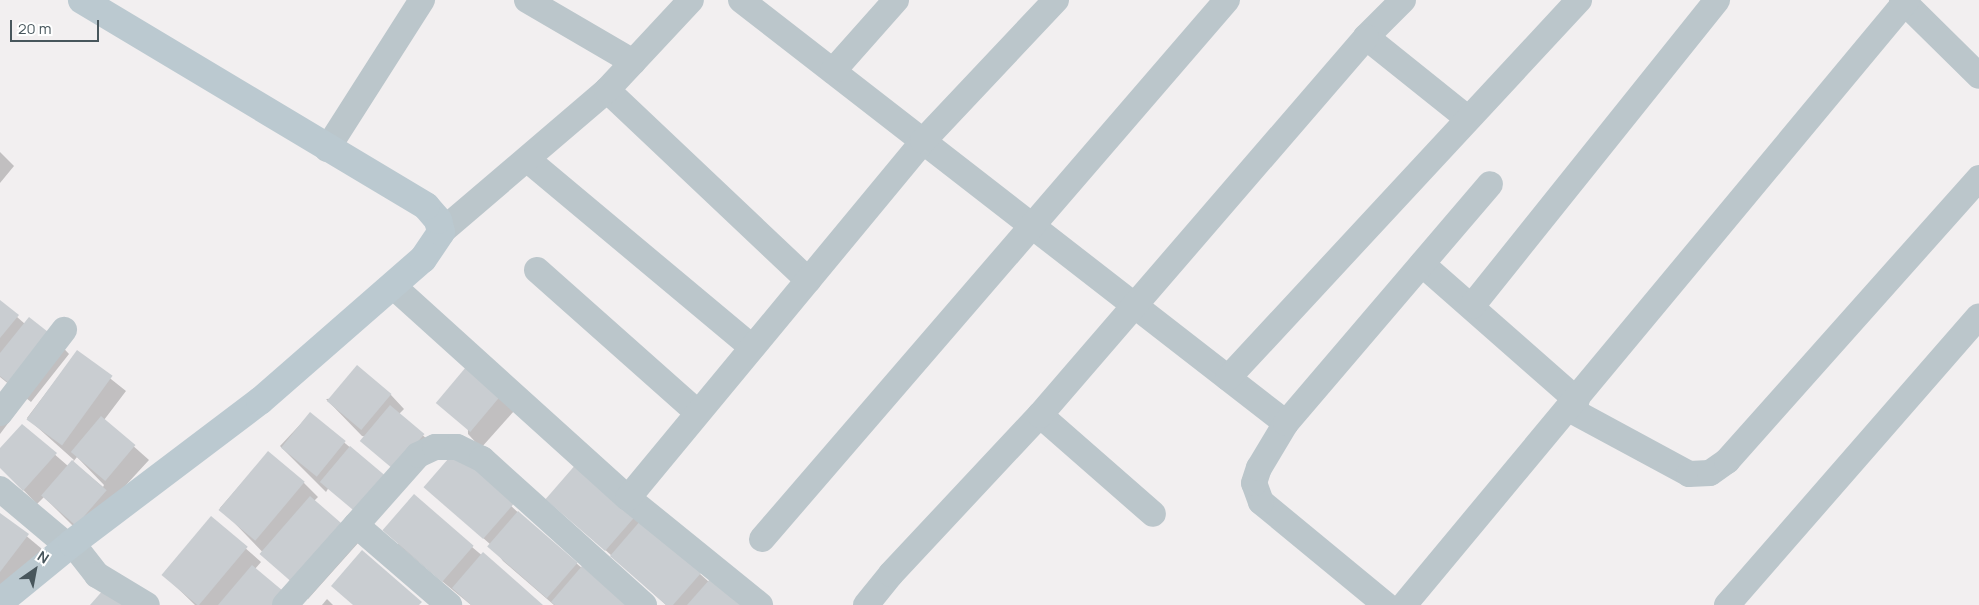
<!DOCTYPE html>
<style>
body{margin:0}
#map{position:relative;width:1979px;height:605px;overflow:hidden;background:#f2eff0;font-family:Manrope,sans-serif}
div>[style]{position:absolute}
.shadow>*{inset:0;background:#0003}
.building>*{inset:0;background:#c9cdd1;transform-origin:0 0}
.street>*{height:26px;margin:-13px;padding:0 13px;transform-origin:13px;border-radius:13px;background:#bbc6cb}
.secondary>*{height:28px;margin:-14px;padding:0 14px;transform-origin:14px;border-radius:14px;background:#bbc9d0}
span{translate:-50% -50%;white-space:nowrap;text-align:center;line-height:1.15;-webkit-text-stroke:4px #fff;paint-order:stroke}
.north{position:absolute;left:10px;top:545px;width:50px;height:50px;-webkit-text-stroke:4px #fff;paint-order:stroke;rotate:33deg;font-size:14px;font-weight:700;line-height:20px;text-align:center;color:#48565c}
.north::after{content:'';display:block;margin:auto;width:18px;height:22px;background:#48565c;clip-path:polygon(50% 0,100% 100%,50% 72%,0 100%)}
.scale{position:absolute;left:10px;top:20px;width:89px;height:22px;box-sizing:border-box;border:2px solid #48565c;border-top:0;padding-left:6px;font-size:15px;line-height:18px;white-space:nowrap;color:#48565c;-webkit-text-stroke:4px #fff;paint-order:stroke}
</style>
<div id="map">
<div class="shadow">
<div style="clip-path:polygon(0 152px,14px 166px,0 183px)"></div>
<div style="clip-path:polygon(0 302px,25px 324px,56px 340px,69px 354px,31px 402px,0 377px)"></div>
<div style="clip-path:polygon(evenodd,77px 352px,126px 391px,104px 420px,149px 460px,114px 498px,87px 540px,44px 497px,37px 504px,0 466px,0 450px,22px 426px,68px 466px,74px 460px,27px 418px,77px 352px,77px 457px,104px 485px,103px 487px,73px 462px,77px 457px)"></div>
<div style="clip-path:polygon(466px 369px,514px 411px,481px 448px,468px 434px)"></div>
<div style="clip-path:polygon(0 393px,18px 410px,0 434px)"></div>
<div style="clip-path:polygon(391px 395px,404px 409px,399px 414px,438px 449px,362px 436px,326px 399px)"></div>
<div style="clip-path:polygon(310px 414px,352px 449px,326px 492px,280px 446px)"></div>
<div style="clip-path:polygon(268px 453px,304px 483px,318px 497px,314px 501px,359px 542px,308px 599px,220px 508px)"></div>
<div style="clip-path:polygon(455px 453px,526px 520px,625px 605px,554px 605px,503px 561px,491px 545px,426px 487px)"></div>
<div style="clip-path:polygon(577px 464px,709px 582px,738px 605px,666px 605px,548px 498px)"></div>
<div style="clip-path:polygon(0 514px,42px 549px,0 604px)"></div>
<div style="clip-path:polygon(211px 518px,261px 562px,255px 569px,297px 605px,195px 605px,163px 574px)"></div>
<div style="clip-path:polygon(397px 544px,472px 547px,541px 605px,471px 605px)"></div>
<div style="clip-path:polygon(327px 599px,333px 605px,322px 605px)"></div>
</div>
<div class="building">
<div style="clip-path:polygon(0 300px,19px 315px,0 338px)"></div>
<div style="clip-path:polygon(29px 317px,57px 339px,16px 389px,0 376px,0 353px)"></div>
<div style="left:77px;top:350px;width:44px;height:86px;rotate:36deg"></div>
<div style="left:357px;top:365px;width:45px;height:47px;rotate:40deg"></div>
<div style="left:466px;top:367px;width:45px;height:47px;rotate:40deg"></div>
<div style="left:390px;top:405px;width:45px;height:47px;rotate:40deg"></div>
<div style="left:310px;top:412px;width:46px;height:46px;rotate:39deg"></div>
<div style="left:101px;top:416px;width:45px;height:47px;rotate:40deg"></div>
<div style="clip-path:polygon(22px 424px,57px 453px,23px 491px,0 468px,0 448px)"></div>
<div style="left:350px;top:446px;width:45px;height:47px;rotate:40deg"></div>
<div style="left:268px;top:451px;width:48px;height:77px;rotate:40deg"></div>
<div style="left:455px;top:451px;width:79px;height:48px;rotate:41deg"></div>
<div style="left:72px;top:460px;width:46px;height:47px;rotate:41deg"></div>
<div style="left:577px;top:463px;width:79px;height:48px;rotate:41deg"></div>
<div style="left:414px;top:494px;width:79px;height:48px;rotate:41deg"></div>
<div style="left:310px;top:496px;width:48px;height:77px;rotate:41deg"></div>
<div style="left:518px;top:511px;width:79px;height:47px;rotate:41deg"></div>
<div style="clip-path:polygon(0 513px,29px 534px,0 572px)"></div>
<div style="left:211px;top:516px;width:48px;height:77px;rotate:40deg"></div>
<div style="clip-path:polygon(641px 520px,701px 573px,673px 605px,666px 605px,610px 556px)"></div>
<div style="clip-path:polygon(362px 550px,422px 602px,419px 605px,353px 605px,331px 586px)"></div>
<div style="clip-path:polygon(483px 552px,543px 605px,471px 605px,452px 588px)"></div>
<div style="clip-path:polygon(252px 565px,289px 596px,281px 605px,218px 605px)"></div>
<div style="clip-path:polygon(582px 566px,627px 605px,555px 605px,551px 602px)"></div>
<div style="clip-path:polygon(710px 579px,740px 605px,687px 605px)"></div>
<div style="clip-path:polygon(105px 588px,125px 605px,90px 605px)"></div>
</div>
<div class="street">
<div style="left:527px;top:0;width:123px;rotate:30.3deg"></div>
<div style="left:741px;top:0;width:690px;rotate:37.82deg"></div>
<div style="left:1403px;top:0;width:52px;rotate:135deg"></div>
<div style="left:1366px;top:37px;width:129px;rotate:38.7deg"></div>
<div style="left:1902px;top:0;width:108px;rotate:44.6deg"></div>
<div style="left:833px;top:71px;width:95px;rotate:-48.4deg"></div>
<div style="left:607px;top:90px;width:277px;rotate:43.4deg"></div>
<div style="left:327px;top:149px;width:177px;rotate:-57.5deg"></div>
<div style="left:528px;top:160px;width:292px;rotate:39.9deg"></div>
<div style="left:441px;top:232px;width:218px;rotate:-40.5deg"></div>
<div style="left:607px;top:90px;width:123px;rotate:-47deg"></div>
<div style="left:1422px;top:264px;width:206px;rotate:41.3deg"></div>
<div style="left:537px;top:270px;width:215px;rotate:41.6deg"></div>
<div style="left:393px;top:286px;width:316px;rotate:42.1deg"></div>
<div style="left:628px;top:498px;width:170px;rotate:39deg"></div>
<div style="left:1472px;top:306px;width:392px;rotate:-51.3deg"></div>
<div style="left:1228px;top:378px;width:516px;rotate:-47.12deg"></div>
<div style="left:1569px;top:409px;width:136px;rotate:28.4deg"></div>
<div style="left:1689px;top:474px;width:21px;rotate:-3deg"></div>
<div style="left:1710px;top:473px;width:21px;rotate:-35deg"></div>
<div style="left:1727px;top:461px;width:379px;rotate:-48.3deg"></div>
<div style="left:0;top:413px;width:105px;rotate:-52.4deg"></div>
<div style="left:1040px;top:415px;width:150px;rotate:41.2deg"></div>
<div style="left:0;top:489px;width:89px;rotate:40deg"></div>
<div style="left:628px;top:498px;width:463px;rotate:-50.4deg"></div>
<div style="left:923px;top:141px;width:194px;rotate:-46.7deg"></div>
<div style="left:356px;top:525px;width:123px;rotate:40.7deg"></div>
<div style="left:762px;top:539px;width:712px;rotate:-49.22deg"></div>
<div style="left:72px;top:543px;width:41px;rotate:52deg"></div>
<div style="left:97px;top:575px;width:58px;rotate:31deg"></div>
<div style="left:285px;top:605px;width:200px;rotate:-48.4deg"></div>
<div style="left:418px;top:455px;width:19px;rotate:-25deg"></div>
<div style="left:435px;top:447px;width:22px"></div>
<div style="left:457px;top:447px;width:28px;rotate:26deg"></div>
<div style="left:482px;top:459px;width:218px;rotate:42deg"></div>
<div style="left:866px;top:605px;width:40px;rotate:-51deg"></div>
<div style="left:891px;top:574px;width:218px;rotate:-46.9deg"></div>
<div style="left:1040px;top:415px;width:499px;rotate:-49.2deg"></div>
<div style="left:1386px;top:605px;width:162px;rotate:-140.5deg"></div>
<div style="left:1261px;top:502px;width:20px;rotate:-110deg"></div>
<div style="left:1254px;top:483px;width:16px;rotate:-72deg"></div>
<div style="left:1259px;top:468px;width:52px;rotate:-59deg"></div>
<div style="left:1286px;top:423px;width:314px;rotate:-49.5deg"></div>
<div style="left:1404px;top:605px;width:787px;rotate:-50.26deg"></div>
<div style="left:1727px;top:605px;width:383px;rotate:-48.9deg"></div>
</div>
<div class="secondary">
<div style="left:0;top:602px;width:93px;rotate:-39.3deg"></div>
<div style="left:72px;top:543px;width:236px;rotate:-37.1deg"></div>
<div style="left:260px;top:401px;width:216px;rotate:-41.1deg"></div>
<div style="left:423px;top:259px;width:32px;rotate:-56deg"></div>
<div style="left:441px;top:232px;width:12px;rotate:-104deg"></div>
<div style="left:438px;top:220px;width:18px;rotate:-131deg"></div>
<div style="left:426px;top:206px;width:401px;rotate:-149.1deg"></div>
</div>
<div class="north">N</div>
<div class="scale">20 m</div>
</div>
